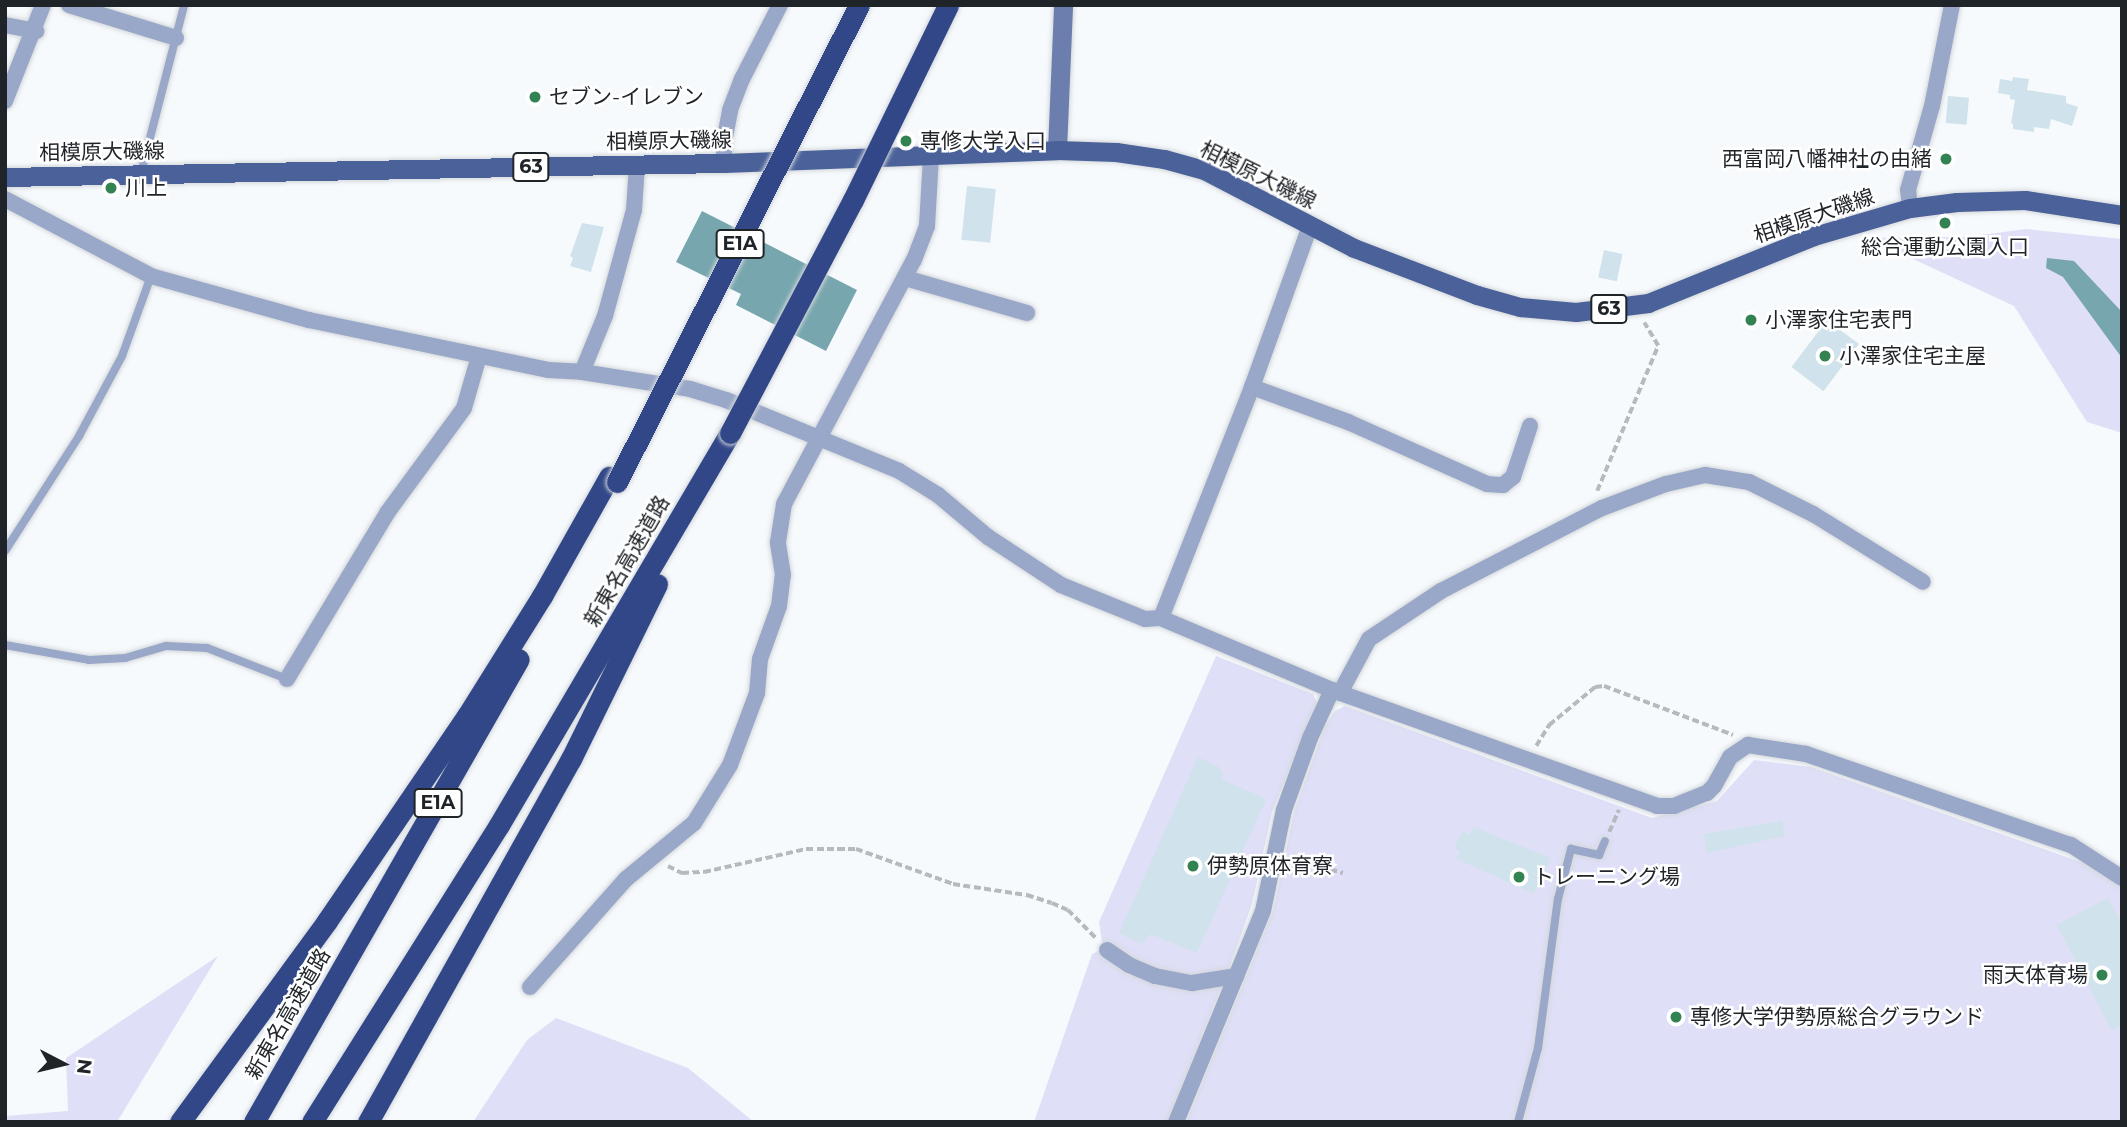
<!DOCTYPE html>
<meta charset="utf-8">
<style>
body{margin:0}
#map{position:relative;width:2127px;height:1127px;overflow:hidden;background:#f7fafd;font-family:Montserrat,"Noto Sans JP",sans-serif}
div>[style]{position:absolute}
.green>*{inset:0;background:#dfdff7}
.water>*{inset:0;background:#77a6af}
.building>*{inset:0;background:#d0e2eb;transform-origin:0 0}
.path>*{height:3.5px;margin-top:-1.75px;transform-origin:0;background:repeating-linear-gradient(90deg,#b6b9bd 0 7px,transparent 0 10.5px)}
.roads{filter:drop-shadow(0 0 2px #d4d8db) drop-shadow(0 0 2px #d4d8db)}
.service>*{height:8px;margin:-4px;padding:0 4px;transform-origin:4px;border-radius:4px;background:#99a7c8}
.minor>*{height:16px;margin:-8px;padding:0 8px;transform-origin:8px;border-radius:8px;background:#99a7c8}
.secondary>*{height:19px;margin:-9.5px;padding:0 9.5px;transform-origin:9.5px;border-radius:9.5px;background:#6b7eae}
.primary>*{height:19px;margin:-9.5px;padding:0 9.5px;transform-origin:9.5px;border-radius:9.5px;background:#4b619a}
.motorway>*{height:21px;margin:-10.5px;padding:0 10.5px;transform-origin:10.5px;border-radius:10.5px;background:#314788}
.bridges{filter:drop-shadow(0 0 2px #d4d8db) drop-shadow(0 0 2px #d4d8db)}
.motorway-bridge>*{height:21px;margin:-10.5px;padding:0 10.5px;transform-origin:10.5px;border-radius:10.5px;background:#314788}
.dots>*{width:19px;height:19px;translate:-50% -50%;box-sizing:border-box;border:4px solid #fff;border-radius:50%}
span{translate:-50% -50%;white-space:nowrap;text-align:center;line-height:1.15;-webkit-text-stroke:5px #fff;paint-order:stroke}
.shield-label span{padding:2px 5px;background:#fff;border:2px solid;border-radius:5px;-webkit-text-stroke-width:0}
.shield-label{font-size:19px;color:#1f2429;font-weight:700}
.poi-label{font-size:21px;color:#1f2429}
.left{translate:0 -50%;text-align:left}
.right{translate:-100% -50%;text-align:right}
.street-label{font-size:21px;color:#1f2429}
.frame{position:absolute;inset:0;border:7px solid #1f2429;pointer-events:none}
.north{position:absolute;left:28px;top:1029px;width:70px;height:70px;-webkit-text-stroke:5px #fff;paint-order:stroke;rotate:97deg;font-size:19px;font-weight:700;line-height:28px;text-align:center;color:#1f2429}
.north::after{content:'';display:block;margin:auto;width:24px;height:32px;background:#1f2429;clip-path:polygon(50% 0,100% 100%,50% 72%,0 100%)}
</style>
<div id="map">
<div class="green">
<div style="clip-path:polygon(2026px 229px,2122px 239px,2122px 433px,2087px 422px,2014px 306px,1868px 238px,1966px 237px)"></div>
<div style="clip-path:polygon(1216px 656px,1313px 694px,1317px 703px,1272px 812px,1252px 904px,1231px 963px,1167px 1122px,1034px 1122px,1092px 954px,1103px 949px,1099px 922px)"></div>
<div style="clip-path:polygon(1345px 706px,1652px 818px,1717px 801px,1754px 760px,1811px 767px,2092px 866px,2115px 881px,2122px 890px,2122px 1122px,1186px 1122px,1273px 911px,1294px 812px,1324px 728px,1335px 711px)"></div>
<div style="clip-path:polygon(218px 956px,117px 1122px,5px 1122px,5px 1116px,68px 1111px,66px 1058px)"></div>
<div style="clip-path:polygon(556px 1018px,688px 1068px,754px 1122px,473px 1122px,527px 1040px)"></div>
</div>
<div class="water">
<div style="clip-path:polygon(702px 211px,857px 290px,826px 351px,736px 305px,741px 294px,676px 262px)"></div>
<div style="clip-path:polygon(2047px 258px,2074px 261px,2122px 312px,2122px 358px,2063px 277px,2046px 268px)"></div>
</div>
<div class="building">
<div style="clip-path:polygon(2013px 77px,2029px 79px,2027px 90px,2066px 96px,2066px 103px,2078px 107px,2072px 126px,2051px 119px,2049px 129px,2034px 127px,2034px 132px,2013px 129px,2013px 124px,2011px 123px,2015px 100px,2010px 99px,2010px 95px,1998px 93px,2000px 79px,2012px 81px)"></div>
<div style="left:1948px;top:96px;width:21px;height:27px;rotate:5deg"></div>
<div style="left:967px;top:186px;width:29px;height:54px;rotate:6deg"></div>
<div style="clip-path:polygon(582px 223px,604px 227px,591px 272px,570px 266px,573px 258px,570px 256px)"></div>
<div style="left:1604px;top:250px;width:19px;height:28px;rotate:12deg"></div>
<div style="left:1827px;top:320px;width:40px;height:59px;rotate:37deg"></div>
<div style="clip-path:polygon(1198px 757px,1221px 768px,1219px 771px,1224px 773px,1221px 779px,1266px 799px,1197px 953px,1150px 934px,1142px 944px,1119px 933px)"></div>
<div style="clip-path:polygon(1782px 821px,1785px 836px,1707px 853px,1704px 834px)"></div>
<div style="clip-path:polygon(1473px 827px,1551px 858px,1534px 894px,1457px 859px,1460px 851px,1454px 849px,1462px 831px,1470px 835px)"></div>
<div style="clip-path:polygon(2108px 898px,2122px 925px,2122px 1025px,2112px 1031px,2057px 925px)"></div>
</div>
<div class="path">
<div style="left:1597px;top:491px;width:157px;rotate:-67.2deg"></div>
<div style="left:1658px;top:346px;width:27px;rotate:-121deg"></div>
<div style="left:1536px;top:746px;width:25px;rotate:-58deg"></div>
<div style="left:1549px;top:725px;width:60px;rotate:-39.6deg"></div>
<div style="left:1595px;top:687px;width:9px;rotate:-6deg"></div>
<div style="left:1604px;top:686px;width:138px;rotate:20.8deg"></div>
<div style="left:1609px;top:832px;width:24px;rotate:-66deg"></div>
<div style="left:1290px;top:858px;width:55px;rotate:15.8deg"></div>
<div style="left:668px;top:866px;width:16px;rotate:27deg"></div>
<div style="left:682px;top:873px;width:22px;rotate:-3deg"></div>
<div style="left:704px;top:872px;width:105px;rotate:-12.7deg"></div>
<div style="left:806px;top:849px;width:50px"></div>
<div style="left:856px;top:849px;width:103px;rotate:19.8deg"></div>
<div style="left:953px;top:884px;width:75px;rotate:8.5deg"></div>
<div style="left:1027px;top:895px;width:26px;rotate:18deg"></div>
<div style="left:1052px;top:903px;width:17px;rotate:24deg"></div>
<div style="left:1068px;top:910px;width:40px;rotate:45deg"></div>
</div>
<div class="roads">
<div class="service">
<div style="left:141px;top:173px;width:173px;rotate:-75.6deg"></div>
<div style="left:5px;top:551px;width:137px;rotate:-57.2deg"></div>
<div style="left:79px;top:436px;width:91px;rotate:-61.7deg"></div>
<div style="left:122px;top:356px;width:85px;rotate:-70.1deg"></div>
<div style="left:5px;top:645px;width:85px;rotate:10.1deg"></div>
<div style="left:89px;top:660px;width:36px;rotate:-3deg"></div>
<div style="left:125px;top:658px;width:43px;rotate:-16.3deg"></div>
<div style="left:166px;top:646px;width:41px;rotate:2.8deg"></div>
<div style="left:207px;top:648px;width:86px;rotate:21.2deg"></div>
<div style="left:1518px;top:1122px;width:77px;rotate:-74.9deg"></div>
<div style="left:1538px;top:1048px;width:150px;rotate:-82.4deg"></div>
<div style="left:1558px;top:899px;width:52px;rotate:-75.4deg"></div>
<div style="left:1571px;top:849px;width:29px;rotate:12deg"></div>
<div style="left:1599px;top:855px;width:15px;rotate:-67deg"></div>
</div>
<div class="minor">
<div style="left:69px;top:5px;width:112px;rotate:17.1deg"></div>
<div style="left:5px;top:25px;width:32px;rotate:11deg"></div>
<div style="left:5px;top:101px;width:103px;rotate:-68.4deg"></div>
<div style="left:724px;top:163px;width:21px;rotate:-90deg"></div>
<div style="left:724px;top:142px;width:33px;rotate:-79deg"></div>
<div style="left:730px;top:110px;width:33px;rotate:-69deg"></div>
<div style="left:742px;top:79px;width:83px;rotate:-62.8deg"></div>
<div style="left:5px;top:199px;width:165px;rotate:27.8deg"></div>
<div style="left:151px;top:276px;width:164px;rotate:15.6deg"></div>
<div style="left:309px;top:320px;width:244px;rotate:11.8deg"></div>
<div style="left:548px;top:370px;width:34px;rotate:3deg"></div>
<div style="left:582px;top:372px;width:109px;rotate:8.9deg"></div>
<div style="left:690px;top:389px;width:38px;rotate:17deg"></div>
<div style="left:726px;top:400px;width:187px;rotate:22.3deg"></div>
<div style="left:899px;top:471px;width:46px;rotate:31.6deg"></div>
<div style="left:938px;top:495px;width:65px;rotate:40deg"></div>
<div style="left:988px;top:537px;width:87px;rotate:33.3deg"></div>
<div style="left:1061px;top:585px;width:91px;rotate:22deg"></div>
<div style="left:1145px;top:619px;width:16px;rotate:-4deg"></div>
<div style="left:1910px;top:208px;width:18px;rotate:-96deg"></div>
<div style="left:1908px;top:190px;width:87px;rotate:-74.1deg"></div>
<div style="left:1932px;top:106px;width:103px;rotate:-78.8deg"></div>
<div style="left:905px;top:278px;width:127px;rotate:16deg"></div>
<div style="left:582px;top:372px;width:61px;rotate:-67.7deg"></div>
<div style="left:605px;top:316px;width:110px;rotate:-74.7deg"></div>
<div style="left:634px;top:210px;width:45px;rotate:-86.2deg"></div>
<div style="left:1252px;top:387px;width:102px;rotate:20deg"></div>
<div style="left:1348px;top:422px;width:152px;rotate:24deg"></div>
<div style="left:1487px;top:484px;width:16px;rotate:4deg"></div>
<div style="left:1503px;top:485px;width:13px;rotate:-39deg"></div>
<div style="left:1513px;top:477px;width:54px;rotate:-71.6deg"></div>
<div style="left:287px;top:679px;width:194px;rotate:-58.9deg"></div>
<div style="left:387px;top:513px;width:130px;rotate:-53.7deg"></div>
<div style="left:464px;top:408px;width:54px;rotate:-73.9deg"></div>
<div style="left:1332px;top:690px;width:345px;rotate:19.6deg"></div>
<div style="left:1657px;top:806px;width:17px"></div>
<div style="left:1674px;top:806px;width:35px;rotate:-22deg"></div>
<div style="left:1707px;top:793px;width:10px;rotate:-45deg"></div>
<div style="left:1714px;top:786px;width:33px;rotate:-61deg"></div>
<div style="left:1730px;top:757px;width:22px;rotate:-34deg"></div>
<div style="left:1748px;top:745px;width:59px;rotate:8.8deg"></div>
<div style="left:1806px;top:754px;width:280px;rotate:19deg"></div>
<div style="left:2071px;top:845px;width:61px;rotate:32.9deg"></div>
<div style="left:1340px;top:693px;width:61px;rotate:-61.8deg"></div>
<div style="left:1369px;top:639px;width:87px;rotate:-33.7deg"></div>
<div style="left:1441px;top:591px;width:181px;rotate:-27.3deg"></div>
<div style="left:1602px;top:508px;width:68px;rotate:-20.6deg"></div>
<div style="left:1666px;top:484px;width:40px;rotate:-13deg"></div>
<div style="left:1705px;top:475px;width:45px;rotate:9deg"></div>
<div style="left:1749px;top:482px;width:72px;rotate:26.6deg"></div>
<div style="left:1813px;top:514px;width:129px;rotate:31.7deg"></div>
<div style="left:1107px;top:950px;width:27px;rotate:34deg"></div>
<div style="left:1129px;top:965px;width:28px;rotate:23deg"></div>
<div style="left:1155px;top:976px;width:38px;rotate:11deg"></div>
<div style="left:1192px;top:983px;width:45px;rotate:-9deg"></div>
<div style="left:530px;top:987px;width:144px;rotate:-48.4deg"></div>
<div style="left:626px;top:879px;width:88px;rotate:-39.5deg"></div>
<div style="left:694px;top:823px;width:68px;rotate:-58.2deg"></div>
<div style="left:730px;top:765px;width:77px;rotate:-69.4deg"></div>
<div style="left:757px;top:693px;width:34px;rotate:-85deg"></div>
<div style="left:760px;top:659px;width:56px;rotate:-70.3deg"></div>
<div style="left:779px;top:606px;width:31px;rotate:-83deg"></div>
<div style="left:783px;top:575px;width:33px;rotate:-99deg"></div>
<div style="left:778px;top:542px;width:38px;rotate:-81deg"></div>
<div style="left:784px;top:504px;width:276px;rotate:-62deg"></div>
<div style="left:914px;top:260px;width:36px;rotate:-69deg"></div>
<div style="left:927px;top:226px;width:69px;rotate:-86.7deg"></div>
<div style="left:1176px;top:1122px;width:228px;rotate:-67.6deg"></div>
<div style="left:1263px;top:911px;width:103px;rotate:-78.3deg"></div>
<div style="left:1284px;top:810px;width:77px;rotate:-70.1deg"></div>
<div style="left:1310px;top:738px;width:53px;rotate:-65.4deg"></div>
<div style="left:1332px;top:690px;width:186px;rotate:-157.2deg"></div>
<div style="left:1161px;top:618px;width:248px;rotate:-68.5deg"></div>
<div style="left:1252px;top:387px;width:171px;rotate:-70.2deg"></div>
</div>
<div class="secondary">
<div style="left:1057px;top:150px;width:145px;rotate:-87.6deg"></div>
</div>
<div class="primary">
<div style="left:5px;top:177px;width:719px;rotate:-1.12deg"></div>
<div style="left:724px;top:163px;width:333px;rotate:-2.2deg"></div>
<div style="left:1057px;top:150px;width:59px;rotate:1.9deg"></div>
<div style="left:1116px;top:152px;width:49px;rotate:8.3deg"></div>
<div style="left:1164px;top:159px;width:41px;rotate:15.4deg"></div>
<div style="left:1204px;top:170px;width:169px;rotate:27.5deg"></div>
<div style="left:1354px;top:248px;width:132px;rotate:20.9deg"></div>
<div style="left:1477px;top:295px;width:45px;rotate:15.6deg"></div>
<div style="left:1520px;top:307px;width:56px;rotate:5.1deg"></div>
<div style="left:1576px;top:312px;width:73px;rotate:-7.1deg"></div>
<div style="left:1648px;top:303px;width:179px;rotate:-22deg"></div>
<div style="left:1814px;top:236px;width:100px;rotate:-16.3deg"></div>
<div style="left:1910px;top:208px;width:47px;rotate:-7.3deg"></div>
<div style="left:1957px;top:202px;width:68px;rotate:-1.7deg"></div>
<div style="left:2025px;top:200px;width:98px;rotate:8.8deg"></div>
</div>
<div class="motorway">
<div style="left:180px;top:1122px;width:249px;rotate:-53.8deg"></div>
<div style="left:327px;top:921px;width:248px;rotate:-55.7deg"></div>
<div style="left:467px;top:716px;width:142px;rotate:-58deg"></div>
<div style="left:542px;top:596px;width:137px;rotate:-60.6deg"></div>
<div style="left:254px;top:1122px;width:533px;rotate:-60.22deg"></div>
<div style="left:312px;top:1122px;width:351px;rotate:-57.8deg"></div>
<div style="left:499px;top:825px;width:455px;rotate:-59.5deg"></div>
<div style="left:368px;top:1122px;width:416px;rotate:-60.8deg"></div>
<div style="left:571px;top:759px;width:195px;rotate:-63.8deg"></div>
</div>
</div>
<div class="bridges">
<div class="motorway-bridge">
<div style="left:730px;top:433px;width:263px;rotate:-62.2deg"></div>
<div style="left:853px;top:200px;width:217px;rotate:-64deg"></div>
<div style="left:617px;top:482px;width:535px;rotate:-63.1deg"></div>
</div>
</div>
<div class="dots">
<div style="left:535px;top:97px;background:#338252"></div>
<div style="left:906px;top:141px;background:#338252"></div>
<div style="left:1946px;top:159px;background:#338252"></div>
<div style="left:111px;top:188px;background:#338252"></div>
<div style="left:1945px;top:223px;background:#338252"></div>
<div style="left:1751px;top:320px;background:#338252"></div>
<div style="left:1825px;top:356px;background:#338252"></div>
<div style="left:1193px;top:866px;background:#338252"></div>
<div style="left:1519px;top:877px;background:#338252"></div>
<div style="left:2102px;top:975px;background:#338252"></div>
<div style="left:1676px;top:1017px;background:#338252"></div>
</div>
<div class="shield-label">
<span style="left:531px;top:167px">63</span>
<span style="left:740px;top:244px">E1A</span>
<span style="left:1609px;top:309px">63</span>
<span style="left:438px;top:803px">E1A</span>
</div>
<div class="poi-label">
<span class="left" style="left:549px;top:97px">セブン-イレブン</span>
<span class="left" style="left:920px;top:141px">専修大学入口</span>
<span class="right" style="left:1932px;top:159px">西富岡八幡神社の由緒</span>
<span class="left" style="left:125px;top:188px">川上</span>
<span style="left:1945px;top:247px">総合運動公園入口</span>
<span class="left" style="left:1765px;top:320px">小澤家住宅表門</span>
<span class="left" style="left:1839px;top:356px">小澤家住宅主屋</span>
<span class="left" style="left:1207px;top:866px">伊勢原体育寮</span>
<span class="left" style="left:1533px;top:877px">トレーニング場</span>
<span class="right" style="left:2088px;top:975px">雨天体育場</span>
<span class="left" style="left:1690px;top:1017px">専修大学伊勢原総合グラウンド</span>
</div>
<div class="street-label">
<span style="left:669px;top:141px;rotate:-1deg">相模原大磯線</span>
<span style="left:102px;top:152px;rotate:-1deg">相模原大磯線</span>
<span style="left:1258px;top:175px;rotate:26deg">相模原大磯線</span>
<span style="left:1814px;top:216px;rotate:-19deg">相模原大磯線</span>
<span style="left:627px;top:561px;rotate:-60deg">新東名高速道路</span>
<span style="left:288px;top:1014px;rotate:-60deg">新東名高速道路</span>
</div>
<div class="frame"></div>
<div class="north">N</div>
</div>
